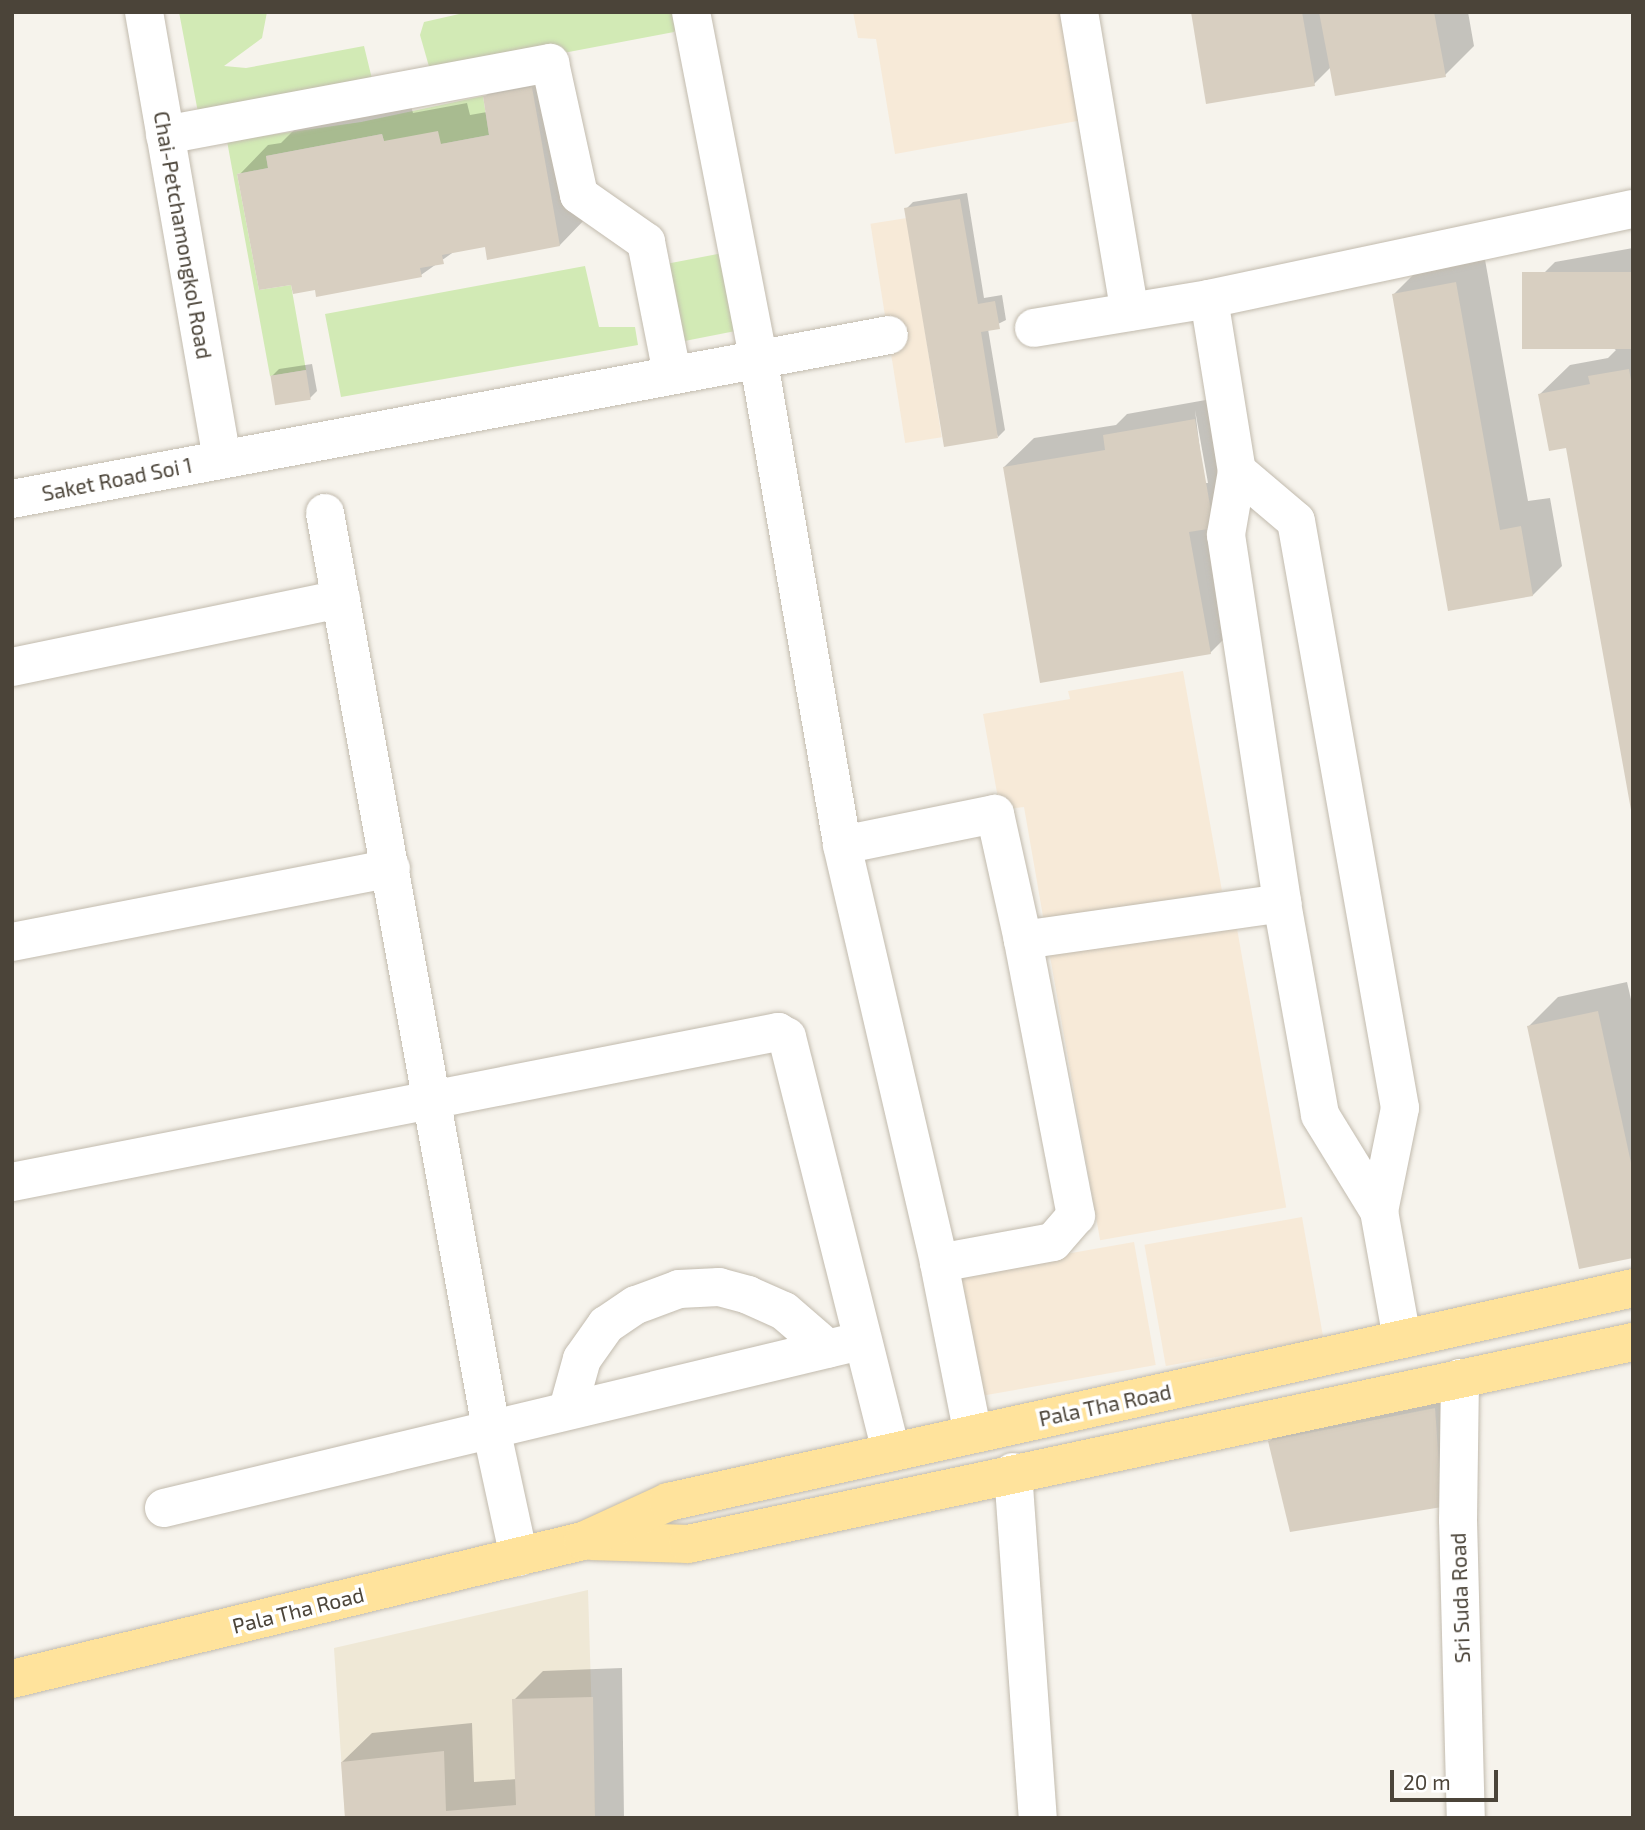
<!DOCTYPE html>
<style>
body{margin:0}
#map{position:relative;width:1645px;height:1830px;overflow:hidden;background:#f6f3ec;font-family:"Exo 2",sans-serif}
div>[style]{position:absolute}
.commercial>*{inset:0;background:#f7ead8;transform-origin:0 0}
.education>*{inset:0;background:#efe8d6}
.green>*{inset:0;background:#d2eab5;transform-origin:0 0}
.shadow>*{inset:0;background:#0003}
.building>*{inset:0;background:#d8cfc1;transform-origin:0 0}
.roads{filter:drop-shadow(0 0 2px #c2bbae) drop-shadow(0 0 2px #c2bbae)}
.minor>*{height:38px;margin:-19px;padding:0 19px;transform-origin:19px;border-radius:19px;background:#fff}
.major>*{height:38px;margin:-19px;padding:0 19px;transform-origin:19px;border-radius:19px;background:#ffe39c}
span{translate:-50% -50%;white-space:nowrap;text-align:center;line-height:1.15;-webkit-text-stroke:7px #fff;paint-order:stroke}
.street-label{font-size:21px;color:#4b4439}
.frame{position:absolute;inset:0;border:14px solid #4b4439;pointer-events:none}
.scale{position:absolute;left:1390px;top:1770px;width:108px;height:32px;box-sizing:border-box;border:4px solid #4b4439;border-top:0;padding-left:9px;font-size:21px;line-height:24px;white-space:nowrap;color:#4b4439;-webkit-text-stroke:5px #fff;paint-order:stroke}
</style>
<div id="map">
<div class="commercial">
<div style="clip-path:polygon(853px 12px,1065px 12px,1083px 120px,895px 154px,876px 39px,858px 38px)"></div>
<div style="left:907px;top:218px;width:222px;height:37px;rotate:81deg"></div>
<div style="clip-path:polygon(1183px 671px,1222px 891px,1044px 922px,1024px 807px,1000px 810px,983px 714px,1070px 699px,1068px 691px)"></div>
<div style="left:1235px;top:917px;width:295px;height:189px;rotate:80deg"></div>
<div style="left:1302px;top:1217px;width:123px;height:160px;rotate:80deg"></div>
<div style="left:1134px;top:1242px;width:125px;height:179px;rotate:80deg"></div>
</div>
<div class="education">
<div style="clip-path:polygon(588px 1590px,595px 1818px,345px 1818px,334px 1648px)"></div>
</div>
<div class="green">
<div style="clip-path:polygon(179px 12px,267px 12px,262px 38px,224px 66px,246px 68px,364px 46px,372px 79px,200px 123px)"></div>
<div style="clip-path:polygon(468px 12px,679px 12px,681px 21px,674px 32px,443px 76px,430px 70px,420px 35px,424px 22px)"></div>
<div style="clip-path:polygon(483px 96px,489px 135px,441px 144px,384px 141px,382px 134px,266px 156px,268px 168px,237px 174px,259px 290px,291px 285px,306px 370px,270px 376px,227px 141px,361px 122px)"></div>
<div style="left:728px;top:252px;width:79px;height:62px;rotate:79deg"></div>
<div style="clip-path:polygon(585px 266px,599px 327px,635px 327px,638px 345px,341px 397px,325px 314px)"></div>
</div>
<div class="shadow">
<div style="clip-path:polygon(1193px 12px,1468px 12px,1474px 46px,1445px 75px,1331px 67px,1314px 84px)"></div>
<div style="clip-path:polygon(560px 59px,589px 215px,560px 245px,487px 245px,455px 251px,421px 275px,316px 288px,293px 283px,239px 175px,268px 145px,281px 143px,297px 127px,411px 106px,413px 113px,467px 103px,470px 115px,487px 112px,485px 97px,514px 67px)"></div>
<div style="clip-path:polygon(967px 193px,984px 298px,1002px 295px,1006px 320px,988px 329px,1005px 430px,998px 437px,906px 209px,913px 202px)"></div>
<div style="clip-path:polygon(1633px 248px,1633px 808px,1568px 445px,1540px 394px,1570px 365px,1608px 358px,1616px 350px,1526px 291px,1555px 262px)"></div>
<div style="clip-path:polygon(1484px 254px,1528px 501px,1550px 498px,1562px 566px,1533px 595px,1449px 609px,1394px 294px,1423px 265px)"></div>
<div style="clip-path:polygon(312px 364px,317px 391px,310px 398px,272px 376px,279px 369px)"></div>
<div style="clip-path:polygon(evenodd,1217px 398px,1239px 624px,1210px 653px,1004px 467px,1034px 438px,1116px 425px,1127px 414px,1217px 398px,1195px 410px,1208px 483px,1204px 483px,1195px 410px)"></div>
<div style="clip-path:polygon(1627px 982px,1633px 1008px,1633px 1256px,1528px 1027px,1558px 997px)"></div>
<div style="clip-path:polygon(1456px 1387px,1463px 1483px,1270px 1441px,1292px 1419px)"></div>
<div style="clip-path:polygon(622px 1668px,624px 1818px,347px 1818px,342px 1762px,372px 1733px,472px 1723px,474px 1782px,517px 1779px,514px 1700px,543px 1671px)"></div>
</div>
<div class="building">
<div style="clip-path:polygon(1191px 12px,1302px 12px,1315px 86px,1206px 104px)"></div>
<div style="clip-path:polygon(1319px 12px,1434px 12px,1446px 77px,1335px 96px)"></div>
<div style="clip-path:polygon(532px 87px,560px 246px,487px 260px,485px 247px,442px 255px,444px 264px,420px 268px,422px 277px,316px 297px,315px 290px,293px 294px,291px 285px,259px 290px,237px 174px,268px 168px,266px 156px,382px 134px,384px 141px,438px 131px,441px 144px,489px 135px,483px 96px)"></div>
<div style="clip-path:polygon(960px 199px,978px 304px,995px 301px,1000px 329px,981px 332px,998px 438px,944px 447px,904px 208px)"></div>
<div style="left:1633px;top:272px;width:77px;height:111px;rotate:90deg"></div>
<div style="clip-path:polygon(1456px 282px,1500px 530px,1521px 526px,1533px 596px,1448px 611px,1392px 294px)"></div>
<div style="clip-path:polygon(1629px 369px,1633px 392px,1631px 810px,1566px 448px,1549px 451px,1538px 394px,1590px 384px,1588px 376px)"></div>
<div style="left:306px;top:370px;width:30px;height:36px;rotate:81deg"></div>
<div style="clip-path:polygon(1195px 419px,1214px 528px,1189px 532px,1211px 654px,1040px 683px,1003px 467px,1105px 450px,1103px 435px)"></div>
<div style="clip-path:polygon(1598px 1011px,1633px 1172px,1633px 1258px,1579px 1269px,1527px 1026px)"></div>
<div style="clip-path:polygon(1435px 1408px,1442px 1507px,1290px 1532px,1268px 1441px)"></div>
<div style="clip-path:polygon(593px 1697px,595px 1818px,345px 1818px,341px 1762px,444px 1751px,446px 1811px,516px 1805px,512px 1699px)"></div>
</div>
<div class="roads">
<div class="minor">
<div style="left:144px;top:12px;width:453px;rotate:80.1deg"></div>
<div style="left:691px;top:12px;width:351px;rotate:79deg"></div>
<div style="left:758px;top:357px;width:495px;rotate:80.2deg"></div>
<div style="left:842px;top:845px;width:429px;rotate:76.9deg"></div>
<div style="left:939px;top:1263px;width:174px;rotate:78.8deg"></div>
<div style="left:1079px;top:12px;width:304px;rotate:80.4deg"></div>
<div style="left:165px;top:135px;width:392px;rotate:-10.6deg"></div>
<div style="left:550px;top:63px;width:135px;rotate:77.6deg"></div>
<div style="left:579px;top:195px;width:82px;rotate:35deg"></div>
<div style="left:646px;top:242px;width:134px;rotate:78.8deg"></div>
<div style="left:1209px;top:299px;width:174px;rotate:80.8deg"></div>
<div style="left:1237px;top:471px;width:77px;rotate:40.3deg"></div>
<div style="left:1296px;top:521px;width:596px;rotate:79.95deg"></div>
<div style="left:1400px;top:1108px;width:105px;rotate:101.5deg"></div>
<div style="left:1379px;top:1211px;width:130px;rotate:79.8deg"></div>
<div style="left:1034px;top:328px;width:177px;rotate:-9.4deg"></div>
<div style="left:1209px;top:299px;width:433px;rotate:-12deg"></div>
<div style="left:1237px;top:471px;width:65px;rotate:99.8deg"></div>
<div style="left:1226px;top:535px;width:372px;rotate:81.3deg"></div>
<div style="left:1282px;top:903px;width:215px;rotate:79.8deg"></div>
<div style="left:1320px;top:1115px;width:113px;rotate:58.4deg"></div>
<div style="left:12px;top:499px;width:892px;rotate:-10.59deg"></div>
<div style="left:325px;top:513px;width:930px;rotate:79.72deg"></div>
<div style="left:491px;top:1428px;width:132px;rotate:77.8deg"></div>
<div style="left:12px;top:667px;width:336px;rotate:-11.7deg"></div>
<div style="left:842px;top:845px;width:156px;rotate:-11.5deg"></div>
<div style="left:995px;top:814px;width:129px;rotate:77.5deg"></div>
<div style="left:12px;top:942px;width:386px;rotate:-11deg"></div>
<div style="left:12px;top:1182px;width:781px;rotate:-11.08deg"></div>
<div style="left:778px;top:1032px;width:10px;rotate:29deg"></div>
<div style="left:787px;top:1037px;width:428px;rotate:75.9deg"></div>
<div style="left:939px;top:1263px;width:116px;rotate:-10.4deg"></div>
<div style="left:1053px;top:1242px;width:35px;rotate:-49deg"></div>
<div style="left:1076px;top:1216px;width:281px;rotate:-100.9deg"></div>
<div style="left:1023px;top:940px;width:262px;rotate:-8.1deg"></div>
<div style="left:1460px;top:1378px;width:142px;rotate:90.8deg"></div>
<div style="left:1458px;top:1520px;width:298px;rotate:88.5deg"></div>
<div style="left:568px;top:1409px;width:52px;rotate:-74.4deg"></div>
<div style="left:582px;top:1359px;width:42px;rotate:-54.8deg"></div>
<div style="left:606px;top:1325px;width:36px;rotate:-34deg"></div>
<div style="left:636px;top:1305px;width:46px;rotate:-20.4deg"></div>
<div style="left:679px;top:1289px;width:40px;rotate:-2.9deg"></div>
<div style="left:719px;top:1287px;width:30px;rotate:15deg"></div>
<div style="left:748px;top:1295px;width:39px;rotate:24deg"></div>
<div style="left:784px;top:1311px;width:58px;rotate:40.8deg"></div>
<div style="left:1013px;top:1472px;width:347px;rotate:85.9deg"></div>
<div style="left:164px;top:1508px;width:716px;rotate:-13.49deg"></div>
</div>
<div class="major">
<div style="left:592px;top:1541px;width:96px;rotate:1.8deg"></div>
<div style="left:688px;top:1544px;width:966px;rotate:-12.07deg"></div>
<div style="left:12px;top:1679px;width:587px;rotate:-13.59deg"></div>
<div style="left:583px;top:1541px;width:94px;rotate:-24.6deg"></div>
<div style="left:668px;top:1502px;width:988px;rotate:-12.5deg"></div>
</div>
</div>
<div class="street-label">
<span style="left:183px;top:235px;rotate:80deg">Chai-Petchamongkol Road</span>
<span style="left:117px;top:479px;rotate:-11deg">Saket Road Soi 1</span>
<span style="left:1105px;top:1405px;rotate:-12deg">Pala Tha Road</span>
<span style="left:1460px;top:1598px;rotate:-92deg">Sri Suda Road</span>
<span style="left:298px;top:1610px;rotate:-14deg">Pala Tha Road</span>
</div>
<div class="frame"></div>
<div class="scale">20 m</div>
</div>
